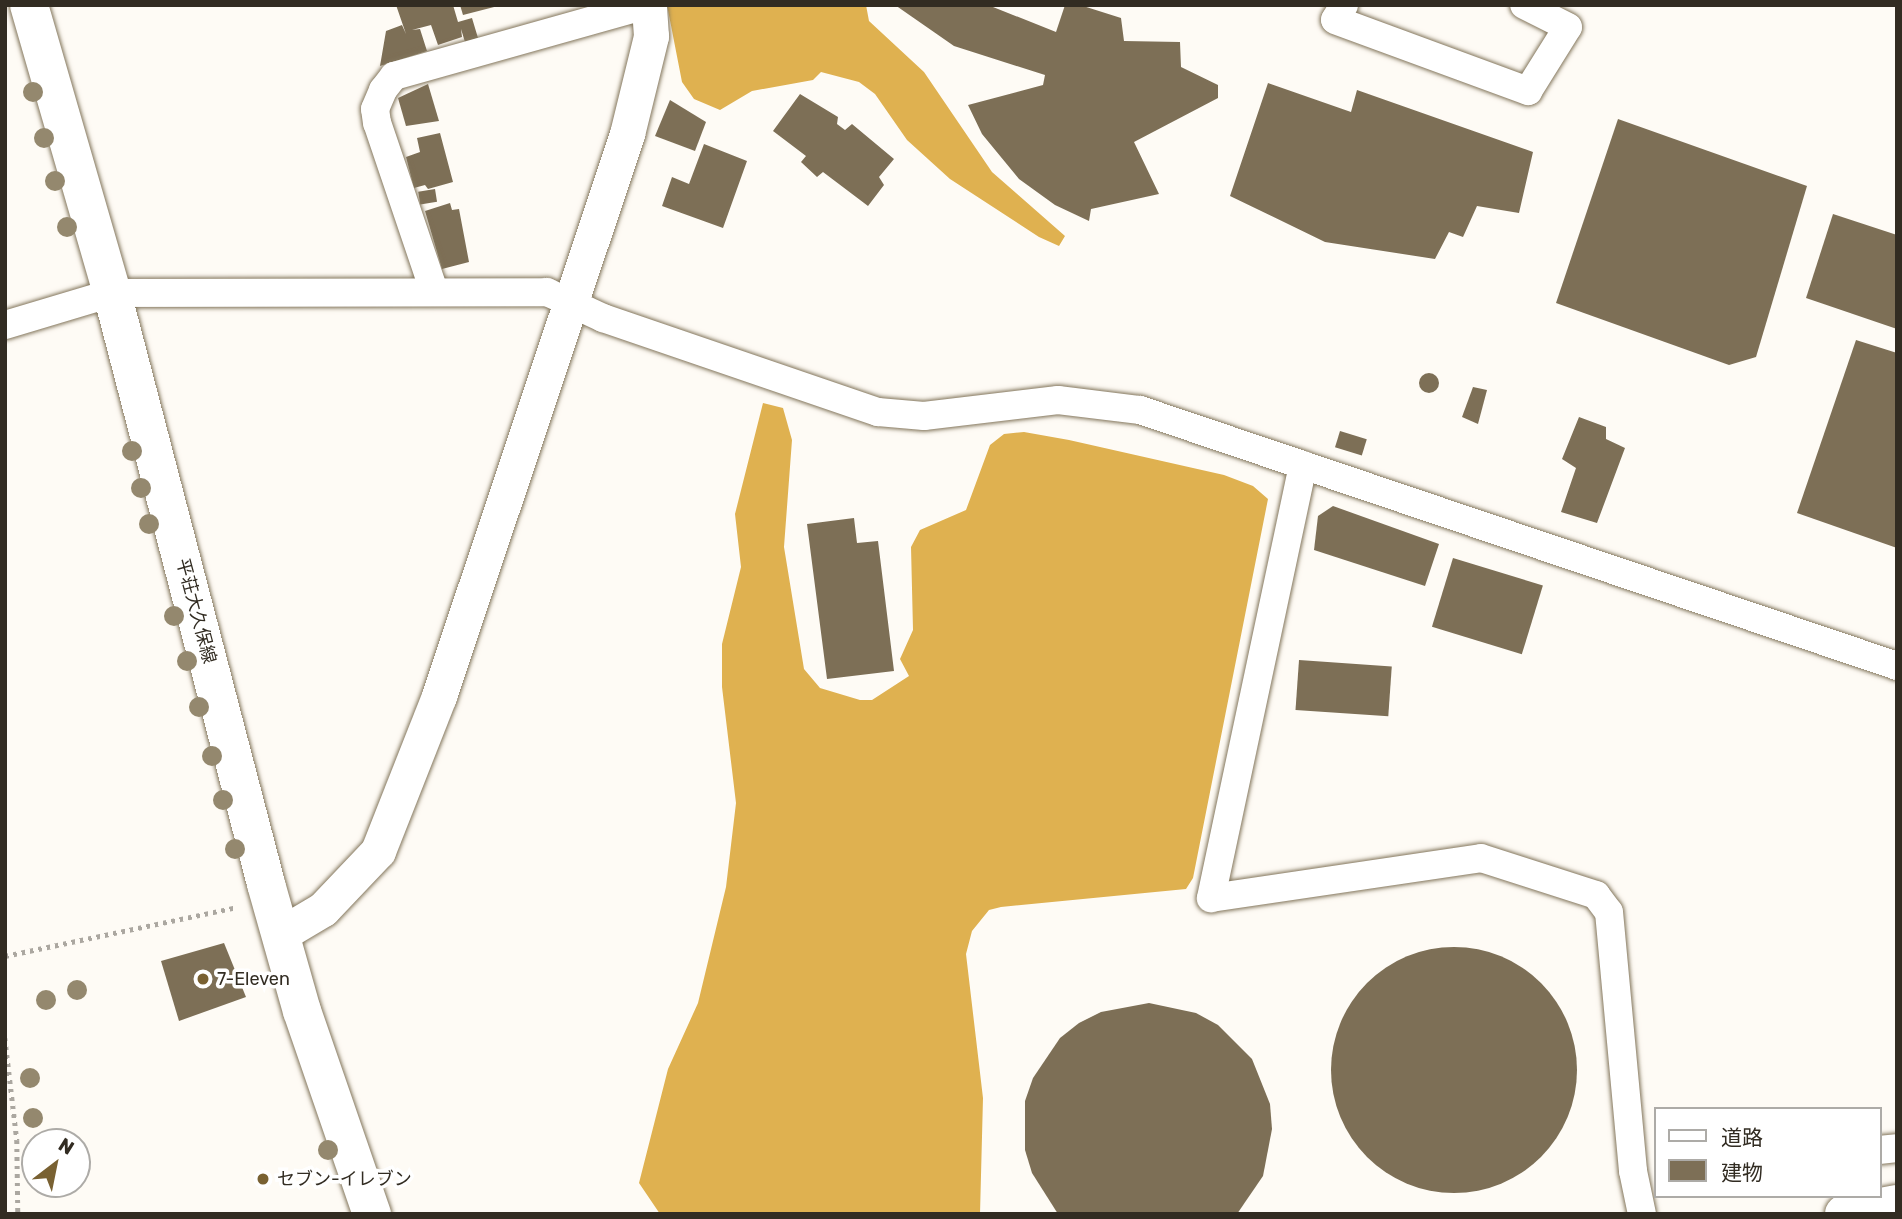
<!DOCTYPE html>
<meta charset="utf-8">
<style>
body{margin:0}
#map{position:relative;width:1902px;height:1219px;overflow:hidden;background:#fefbf5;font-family:Rubik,"Noto Sans JP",sans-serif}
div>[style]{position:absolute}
.forest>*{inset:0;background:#dfb150}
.building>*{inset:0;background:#7d6f56;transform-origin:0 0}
.round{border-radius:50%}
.path>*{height:4.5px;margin-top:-2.25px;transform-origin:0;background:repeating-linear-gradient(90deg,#aba7a0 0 3.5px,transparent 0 8.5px)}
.roads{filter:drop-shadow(0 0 2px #83765c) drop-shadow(0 0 2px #83765c)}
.minor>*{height:28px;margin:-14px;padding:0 14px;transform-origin:14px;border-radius:14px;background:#fff}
.tertiary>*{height:35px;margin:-17.5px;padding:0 17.5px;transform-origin:17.5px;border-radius:17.5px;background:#fff}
.secondary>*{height:38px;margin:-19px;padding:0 19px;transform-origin:19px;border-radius:19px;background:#fff}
.motorway>*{height:38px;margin:-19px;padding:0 19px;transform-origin:19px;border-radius:19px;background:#fff}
.trees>*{width:20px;height:20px;margin:-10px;border-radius:50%;background:#94886e}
.dots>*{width:19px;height:19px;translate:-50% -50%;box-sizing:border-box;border:4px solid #fff;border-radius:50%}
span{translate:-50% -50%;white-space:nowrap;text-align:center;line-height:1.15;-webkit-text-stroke:7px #fff;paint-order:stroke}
.street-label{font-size:18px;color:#322c22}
.poi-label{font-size:18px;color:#322c22}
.left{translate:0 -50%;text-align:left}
.frame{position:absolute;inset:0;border:7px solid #322c22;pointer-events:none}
.legend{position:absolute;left:1654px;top:1107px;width:228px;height:91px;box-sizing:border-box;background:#fff;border:2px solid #adaba7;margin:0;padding:9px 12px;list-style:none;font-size:21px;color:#322c22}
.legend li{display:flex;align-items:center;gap:14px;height:35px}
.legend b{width:35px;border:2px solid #adaba7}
.north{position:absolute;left:21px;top:1128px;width:70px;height:70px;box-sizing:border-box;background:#fff;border:2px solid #adaba7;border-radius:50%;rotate:32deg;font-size:19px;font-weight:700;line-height:28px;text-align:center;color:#322c22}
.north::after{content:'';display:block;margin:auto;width:24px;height:32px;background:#796132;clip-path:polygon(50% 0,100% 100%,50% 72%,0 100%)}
</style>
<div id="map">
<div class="forest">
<div style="clip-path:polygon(667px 5px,866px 5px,869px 21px,924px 72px,992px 172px,1065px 236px,1059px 246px,1039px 237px,950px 179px,907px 140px,875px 94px,859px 82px,821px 72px,813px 80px,752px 91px,720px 110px,694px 99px,682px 82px)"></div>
<div style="clip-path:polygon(763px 403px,783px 408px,792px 440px,784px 547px,804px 669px,820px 688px,860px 700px,872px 700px,909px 676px,900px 659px,913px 630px,911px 547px,920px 530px,966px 510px,990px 445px,1004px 434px,1024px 432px,1069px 440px,1224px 475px,1253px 486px,1268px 499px,1193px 878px,1186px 889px,1001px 907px,989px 910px,972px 931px,966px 954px,983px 1098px,980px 1214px,660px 1214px,639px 1183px,668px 1069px,698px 1003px,726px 887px,736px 803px,722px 687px,722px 644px,741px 567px,735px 514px)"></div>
</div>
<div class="building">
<div style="clip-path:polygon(396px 5px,453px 5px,458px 22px,472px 18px,478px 38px,465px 42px,461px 29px,462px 37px,438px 45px,431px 25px,412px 30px,420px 29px,427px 51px,380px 66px,386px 31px,402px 25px,406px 34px)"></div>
<div style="clip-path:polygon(460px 5px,498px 5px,498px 6px,463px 15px)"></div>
<div style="clip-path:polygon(895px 5px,988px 5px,1056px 32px,1065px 5px,1080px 5px,1121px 18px,1124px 41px,1180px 42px,1181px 67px,1218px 85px,1218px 98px,1134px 142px,1159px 194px,1091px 209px,1089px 221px,1055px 205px,1019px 179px,982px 134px,968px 105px,1043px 85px,1045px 75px,954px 46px)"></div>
<div style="clip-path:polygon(1268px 83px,1351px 112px,1357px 90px,1533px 152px,1519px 213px,1477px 206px,1463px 237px,1449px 232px,1435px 259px,1325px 242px,1230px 196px)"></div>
<div style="clip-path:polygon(428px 84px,439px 121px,406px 126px,398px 98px)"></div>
<div style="clip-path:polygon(800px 94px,838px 117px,837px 124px,845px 130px,852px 124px,894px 159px,879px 177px,884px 185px,868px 206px,823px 172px,817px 177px,801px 162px,806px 156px,773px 131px)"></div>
<div style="clip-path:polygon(670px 100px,706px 122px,695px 151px,655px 136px)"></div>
<div style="clip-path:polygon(1618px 119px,1807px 186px,1756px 357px,1729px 365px,1556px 303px)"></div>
<div style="clip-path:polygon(440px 133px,453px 182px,428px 189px,425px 185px,414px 188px,406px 157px,420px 152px,417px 138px)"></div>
<div style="clip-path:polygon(704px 144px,747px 161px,723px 228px,662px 206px,672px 177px,689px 184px)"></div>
<div style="left:435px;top:189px;width:13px;height:17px;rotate:81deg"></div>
<div style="clip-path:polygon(450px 203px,452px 210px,459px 209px,469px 262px,442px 269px,425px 211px)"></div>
<div style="clip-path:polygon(1833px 214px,1897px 235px,1897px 329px,1806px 298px)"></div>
<div style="clip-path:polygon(1856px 340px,1897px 353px,1897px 548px,1797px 513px)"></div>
<div class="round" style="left:1419px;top:373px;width:20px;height:20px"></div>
<div style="clip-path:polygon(1473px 387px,1487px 390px,1478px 424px,1462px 417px)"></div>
<div style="clip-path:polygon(1579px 417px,1606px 427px,1606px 439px,1625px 448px,1597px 523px,1561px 512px,1576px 468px,1562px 459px)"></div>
<div style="left:1340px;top:431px;width:28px;height:17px;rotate:17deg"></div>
<div style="clip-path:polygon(1333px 506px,1439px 544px,1425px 586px,1314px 550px,1318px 516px)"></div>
<div style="clip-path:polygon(854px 518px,857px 543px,878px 541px,894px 671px,827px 679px,807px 524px)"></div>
<div style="left:1453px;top:558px;width:94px;height:72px;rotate:17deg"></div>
<div style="left:1299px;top:660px;width:93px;height:50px;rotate:4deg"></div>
<div style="clip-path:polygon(224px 943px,246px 997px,179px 1021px,161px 961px)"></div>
<div class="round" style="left:1331px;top:947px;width:246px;height:246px"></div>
<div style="clip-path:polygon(1149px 1003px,1196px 1013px,1218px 1025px,1252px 1059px,1270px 1104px,1272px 1129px,1263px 1176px,1237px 1214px,1058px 1214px,1032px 1173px,1025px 1150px,1025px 1101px,1033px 1078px,1060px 1038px,1079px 1023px,1101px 1012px)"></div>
</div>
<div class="path">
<div style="left:5px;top:956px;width:237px;rotate:-11.9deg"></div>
<div style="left:5px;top:1038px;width:103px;rotate:83.3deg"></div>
<div style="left:17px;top:1140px;width:74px;rotate:89.2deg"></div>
</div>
<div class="roads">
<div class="minor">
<div style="left:1344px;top:5px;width:17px;rotate:121deg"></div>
<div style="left:1335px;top:20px;width:206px;rotate:20.2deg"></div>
<div style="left:1528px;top:91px;width:75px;rotate:-58deg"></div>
<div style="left:1568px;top:27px;width:49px;rotate:-153.4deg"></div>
<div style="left:434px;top:291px;width:177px;rotate:-108.7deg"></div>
<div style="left:377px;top:123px;width:14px;rotate:-98deg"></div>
<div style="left:375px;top:109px;width:21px;rotate:-67deg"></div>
<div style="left:383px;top:90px;width:18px;rotate:-52deg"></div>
<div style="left:394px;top:76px;width:262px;rotate:-15.7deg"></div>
<div style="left:5px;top:325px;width:112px;rotate:-16.7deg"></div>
<div style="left:112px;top:293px;width:435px;rotate:-0.1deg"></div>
<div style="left:547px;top:292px;width:62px;rotate:24.9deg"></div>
<div style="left:603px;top:318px;width:291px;rotate:18.9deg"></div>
<div style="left:878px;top:412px;width:46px;rotate:5deg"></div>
<div style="left:924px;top:416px;width:135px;rotate:-6.8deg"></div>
<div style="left:1058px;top:400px;width:83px;rotate:7deg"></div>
<div style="left:1140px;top:410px;width:799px;rotate:18.68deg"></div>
<div style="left:1303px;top:465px;width:443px;rotate:102deg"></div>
<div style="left:1211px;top:898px;width:273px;rotate:-8.4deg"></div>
<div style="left:1481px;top:858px;width:121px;rotate:17.8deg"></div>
<div style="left:1596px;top:895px;width:21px;rotate:53deg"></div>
<div style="left:1609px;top:912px;width:260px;rotate:84.7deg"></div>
<div style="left:1633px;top:1171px;width:44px;rotate:78.2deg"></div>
<div style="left:1879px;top:1150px;width:18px;rotate:-6deg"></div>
</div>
<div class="tertiary">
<div style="left:281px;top:934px;width:49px;rotate:-30.8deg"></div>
<div style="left:323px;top:909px;width:80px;rotate:-46.5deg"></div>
<div style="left:378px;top:851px;width:167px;rotate:-68.5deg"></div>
<div style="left:439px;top:696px;width:593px;rotate:-71.5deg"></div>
<div style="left:627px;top:134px;width:101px;rotate:-76.2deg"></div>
<div style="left:651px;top:36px;width:31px;rotate:-94deg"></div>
</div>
<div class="secondary">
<div style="left:29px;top:5px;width:300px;rotate:73.9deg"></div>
<div style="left:112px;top:293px;width:611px;rotate:75.39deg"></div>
<div style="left:266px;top:884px;width:132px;rotate:74.2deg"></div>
<div style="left:302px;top:1011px;width:215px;rotate:71deg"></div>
</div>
<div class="motorway">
<div style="left:1844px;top:1214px;width:54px;rotate:-10.7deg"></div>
</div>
</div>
<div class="trees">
<div style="left:33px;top:92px"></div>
<div style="left:44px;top:138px"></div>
<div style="left:55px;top:181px"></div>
<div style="left:67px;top:227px"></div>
<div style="left:132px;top:451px"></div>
<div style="left:141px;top:488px"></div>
<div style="left:149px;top:524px"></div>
<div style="left:174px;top:616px"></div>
<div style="left:187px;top:661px"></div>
<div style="left:199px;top:707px"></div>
<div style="left:212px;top:756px"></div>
<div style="left:223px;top:800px"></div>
<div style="left:235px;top:849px"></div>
<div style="left:77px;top:990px"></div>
<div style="left:46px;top:1000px"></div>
<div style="left:30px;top:1078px"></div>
<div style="left:33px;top:1118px"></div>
<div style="left:328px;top:1150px"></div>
</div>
<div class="dots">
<div style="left:203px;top:979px;background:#796132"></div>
<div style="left:263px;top:1179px;background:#796132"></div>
</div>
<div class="street-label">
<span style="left:196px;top:611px;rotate:75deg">平荘大久保線</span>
</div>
<div class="poi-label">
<span class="left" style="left:217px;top:979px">7-Eleven</span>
<span class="left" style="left:277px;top:1179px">セブン-イレブン</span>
</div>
<div class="frame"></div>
<ul class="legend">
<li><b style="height:9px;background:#fff"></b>道路</li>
<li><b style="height:19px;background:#7d6f56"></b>建物</li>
</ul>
<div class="north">N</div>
</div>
